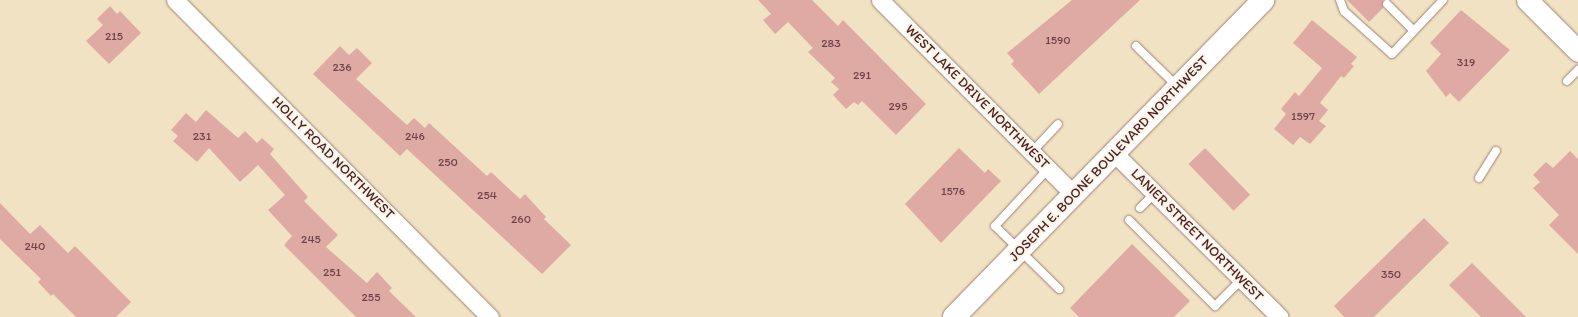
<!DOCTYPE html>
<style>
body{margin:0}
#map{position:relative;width:1578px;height:317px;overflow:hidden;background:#f1e2c3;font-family:Itim,sans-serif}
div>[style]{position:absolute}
.building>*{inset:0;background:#e0aaa4;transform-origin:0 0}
.roads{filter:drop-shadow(0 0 1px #9e8077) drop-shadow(0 0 1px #9e8077)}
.service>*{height:8px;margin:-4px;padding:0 4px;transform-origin:4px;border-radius:4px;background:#fff}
.minor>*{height:17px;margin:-8.5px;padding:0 8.5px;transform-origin:8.5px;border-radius:8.5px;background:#fff}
.tertiary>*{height:21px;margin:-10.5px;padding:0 10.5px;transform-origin:10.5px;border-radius:10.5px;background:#fff}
.secondary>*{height:22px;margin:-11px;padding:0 11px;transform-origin:11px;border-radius:11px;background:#fff}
span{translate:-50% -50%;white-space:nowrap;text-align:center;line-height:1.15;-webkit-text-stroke:4px #fcf5e5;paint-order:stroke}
.number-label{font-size:12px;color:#704249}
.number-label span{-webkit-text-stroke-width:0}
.street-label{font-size:14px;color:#4a1f2b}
</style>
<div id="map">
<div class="building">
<div style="clip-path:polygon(758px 0,812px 0,838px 26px,843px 20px,926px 104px,896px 135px,862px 101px,858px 105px,854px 102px,846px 109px,833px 95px,839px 89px,831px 82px,835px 78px,808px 52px,813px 48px,788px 22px,775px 34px,763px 20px,771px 14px)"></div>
<div style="clip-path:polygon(1072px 0,1140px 0,1039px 94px,1011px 64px,1014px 61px,1007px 53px)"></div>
<div style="clip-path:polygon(1347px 0,1383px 0,1383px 8px,1369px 22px)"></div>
<div style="clip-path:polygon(110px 6px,117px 14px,120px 11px,141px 33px,109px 64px,86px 41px,103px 25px,97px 19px)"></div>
<div style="clip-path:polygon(1461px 10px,1510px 50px,1459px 102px,1450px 93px,1446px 97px,1426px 71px,1441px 54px,1430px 43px)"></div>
<div style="clip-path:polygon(1312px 20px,1357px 57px,1351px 64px,1354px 66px,1344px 78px,1341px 76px,1320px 103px,1328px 110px,1319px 121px,1326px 126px,1310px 144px,1300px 137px,1293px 145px,1274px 129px,1286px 114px,1281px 109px,1295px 92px,1299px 96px,1322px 68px,1293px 43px)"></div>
<div style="clip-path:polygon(340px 46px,349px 55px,357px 48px,372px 63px,356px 79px,407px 125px,414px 118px,425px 128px,429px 123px,487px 176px,491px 172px,520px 199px,525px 194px,546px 217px,544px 219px,571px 245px,542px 274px,407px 149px,400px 156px,313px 74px)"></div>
<div style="clip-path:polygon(206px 110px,238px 138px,245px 131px,257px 143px,262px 138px,274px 149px,270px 154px,308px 197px,304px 201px,338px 235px,326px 247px,367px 283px,377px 272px,392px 288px,389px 291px,416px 317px,356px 317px,284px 245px,292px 236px,268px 210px,285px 195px,258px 165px,240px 182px,209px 148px,197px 162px,173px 141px,178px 136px,171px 130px,186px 113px,196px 122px)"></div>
<div style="clip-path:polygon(959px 148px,985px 173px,988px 169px,1001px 181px,941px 243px,905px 204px)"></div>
<div style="left:1205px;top:148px;width:65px;height:23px;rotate:46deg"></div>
<div style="clip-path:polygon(1570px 151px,1578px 159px,1578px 254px,1549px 225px,1559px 215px,1533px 188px,1540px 182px,1533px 175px,1546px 162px,1553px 168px)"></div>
<div style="clip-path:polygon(0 203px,30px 234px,40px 225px,68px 253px,75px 246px,131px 302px,116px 317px,76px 317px,53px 294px,51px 296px,38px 282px,41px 279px,0 239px)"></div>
<div style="clip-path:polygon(1424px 218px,1449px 243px,1374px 317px,1344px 317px,1334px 306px)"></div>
<div style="clip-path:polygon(1132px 244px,1190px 301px,1174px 317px,1079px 317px,1070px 308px)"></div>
<div style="clip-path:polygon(1472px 263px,1526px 317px,1481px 317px,1449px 285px)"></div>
</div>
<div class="roads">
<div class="service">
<div style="left:1340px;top:0;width:12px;rotate:70deg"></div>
<div style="left:1344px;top:11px;width:64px;rotate:41.9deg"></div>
<div style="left:1392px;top:54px;width:74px;rotate:-46.6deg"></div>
<div style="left:1387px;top:4px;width:37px;rotate:45deg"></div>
<div style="left:1136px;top:46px;width:57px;rotate:44.3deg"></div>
<div style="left:1567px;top:81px;width:16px;rotate:-45deg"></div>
<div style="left:1032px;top:152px;width:38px;rotate:-47deg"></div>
<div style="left:1048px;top:169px;width:78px;rotate:132.9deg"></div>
<div style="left:995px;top:226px;width:90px;rotate:44.5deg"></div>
<div style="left:1479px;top:178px;width:32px;rotate:-58deg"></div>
<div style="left:1140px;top:208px;width:21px;rotate:-45deg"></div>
<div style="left:1129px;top:220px;width:122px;rotate:45deg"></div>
<div style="left:1215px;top:306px;width:38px;rotate:-45deg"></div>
</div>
<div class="minor">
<div style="left:175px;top:0;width:447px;rotate:45.2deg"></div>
<div style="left:880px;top:0;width:275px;rotate:45.1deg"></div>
<div style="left:1114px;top:153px;width:233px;rotate:44.7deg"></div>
</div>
<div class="tertiary">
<div style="left:1527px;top:0;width:72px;rotate:45deg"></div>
</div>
<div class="secondary">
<div style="left:954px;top:317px;width:443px;rotate:-45.7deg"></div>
</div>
</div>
<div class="number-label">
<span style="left:114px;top:37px">215</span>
<span style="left:1058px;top:41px">1590</span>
<span style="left:831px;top:44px">283</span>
<span style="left:1466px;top:63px">319</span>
<span style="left:342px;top:68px">236</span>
<span style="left:862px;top:76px">291</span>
<span style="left:898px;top:107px">295</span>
<span style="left:1303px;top:117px">1597</span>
<span style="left:202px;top:137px">231</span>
<span style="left:415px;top:137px">246</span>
<span style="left:448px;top:163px">250</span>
<span style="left:953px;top:192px">1576</span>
<span style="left:487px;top:196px">254</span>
<span style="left:521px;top:220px">260</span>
<span style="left:311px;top:240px">245</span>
<span style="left:35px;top:247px">240</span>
<span style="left:332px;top:273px">251</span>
<span style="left:1391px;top:275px">350</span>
<span style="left:371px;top:298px">255</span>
</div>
<div class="street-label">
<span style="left:977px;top:97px;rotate:45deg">WEST LAKE DRIVE NORTHWEST</span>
<span style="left:333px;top:158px;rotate:45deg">HOLLY ROAD NORTHWEST</span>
<span style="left:1109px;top:159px;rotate:-46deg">JOSEPH E. BOONE BOULEVARD NORTHWEST</span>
<span style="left:1197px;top:235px;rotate:45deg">LANIER STREET NORTHWEST</span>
</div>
</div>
